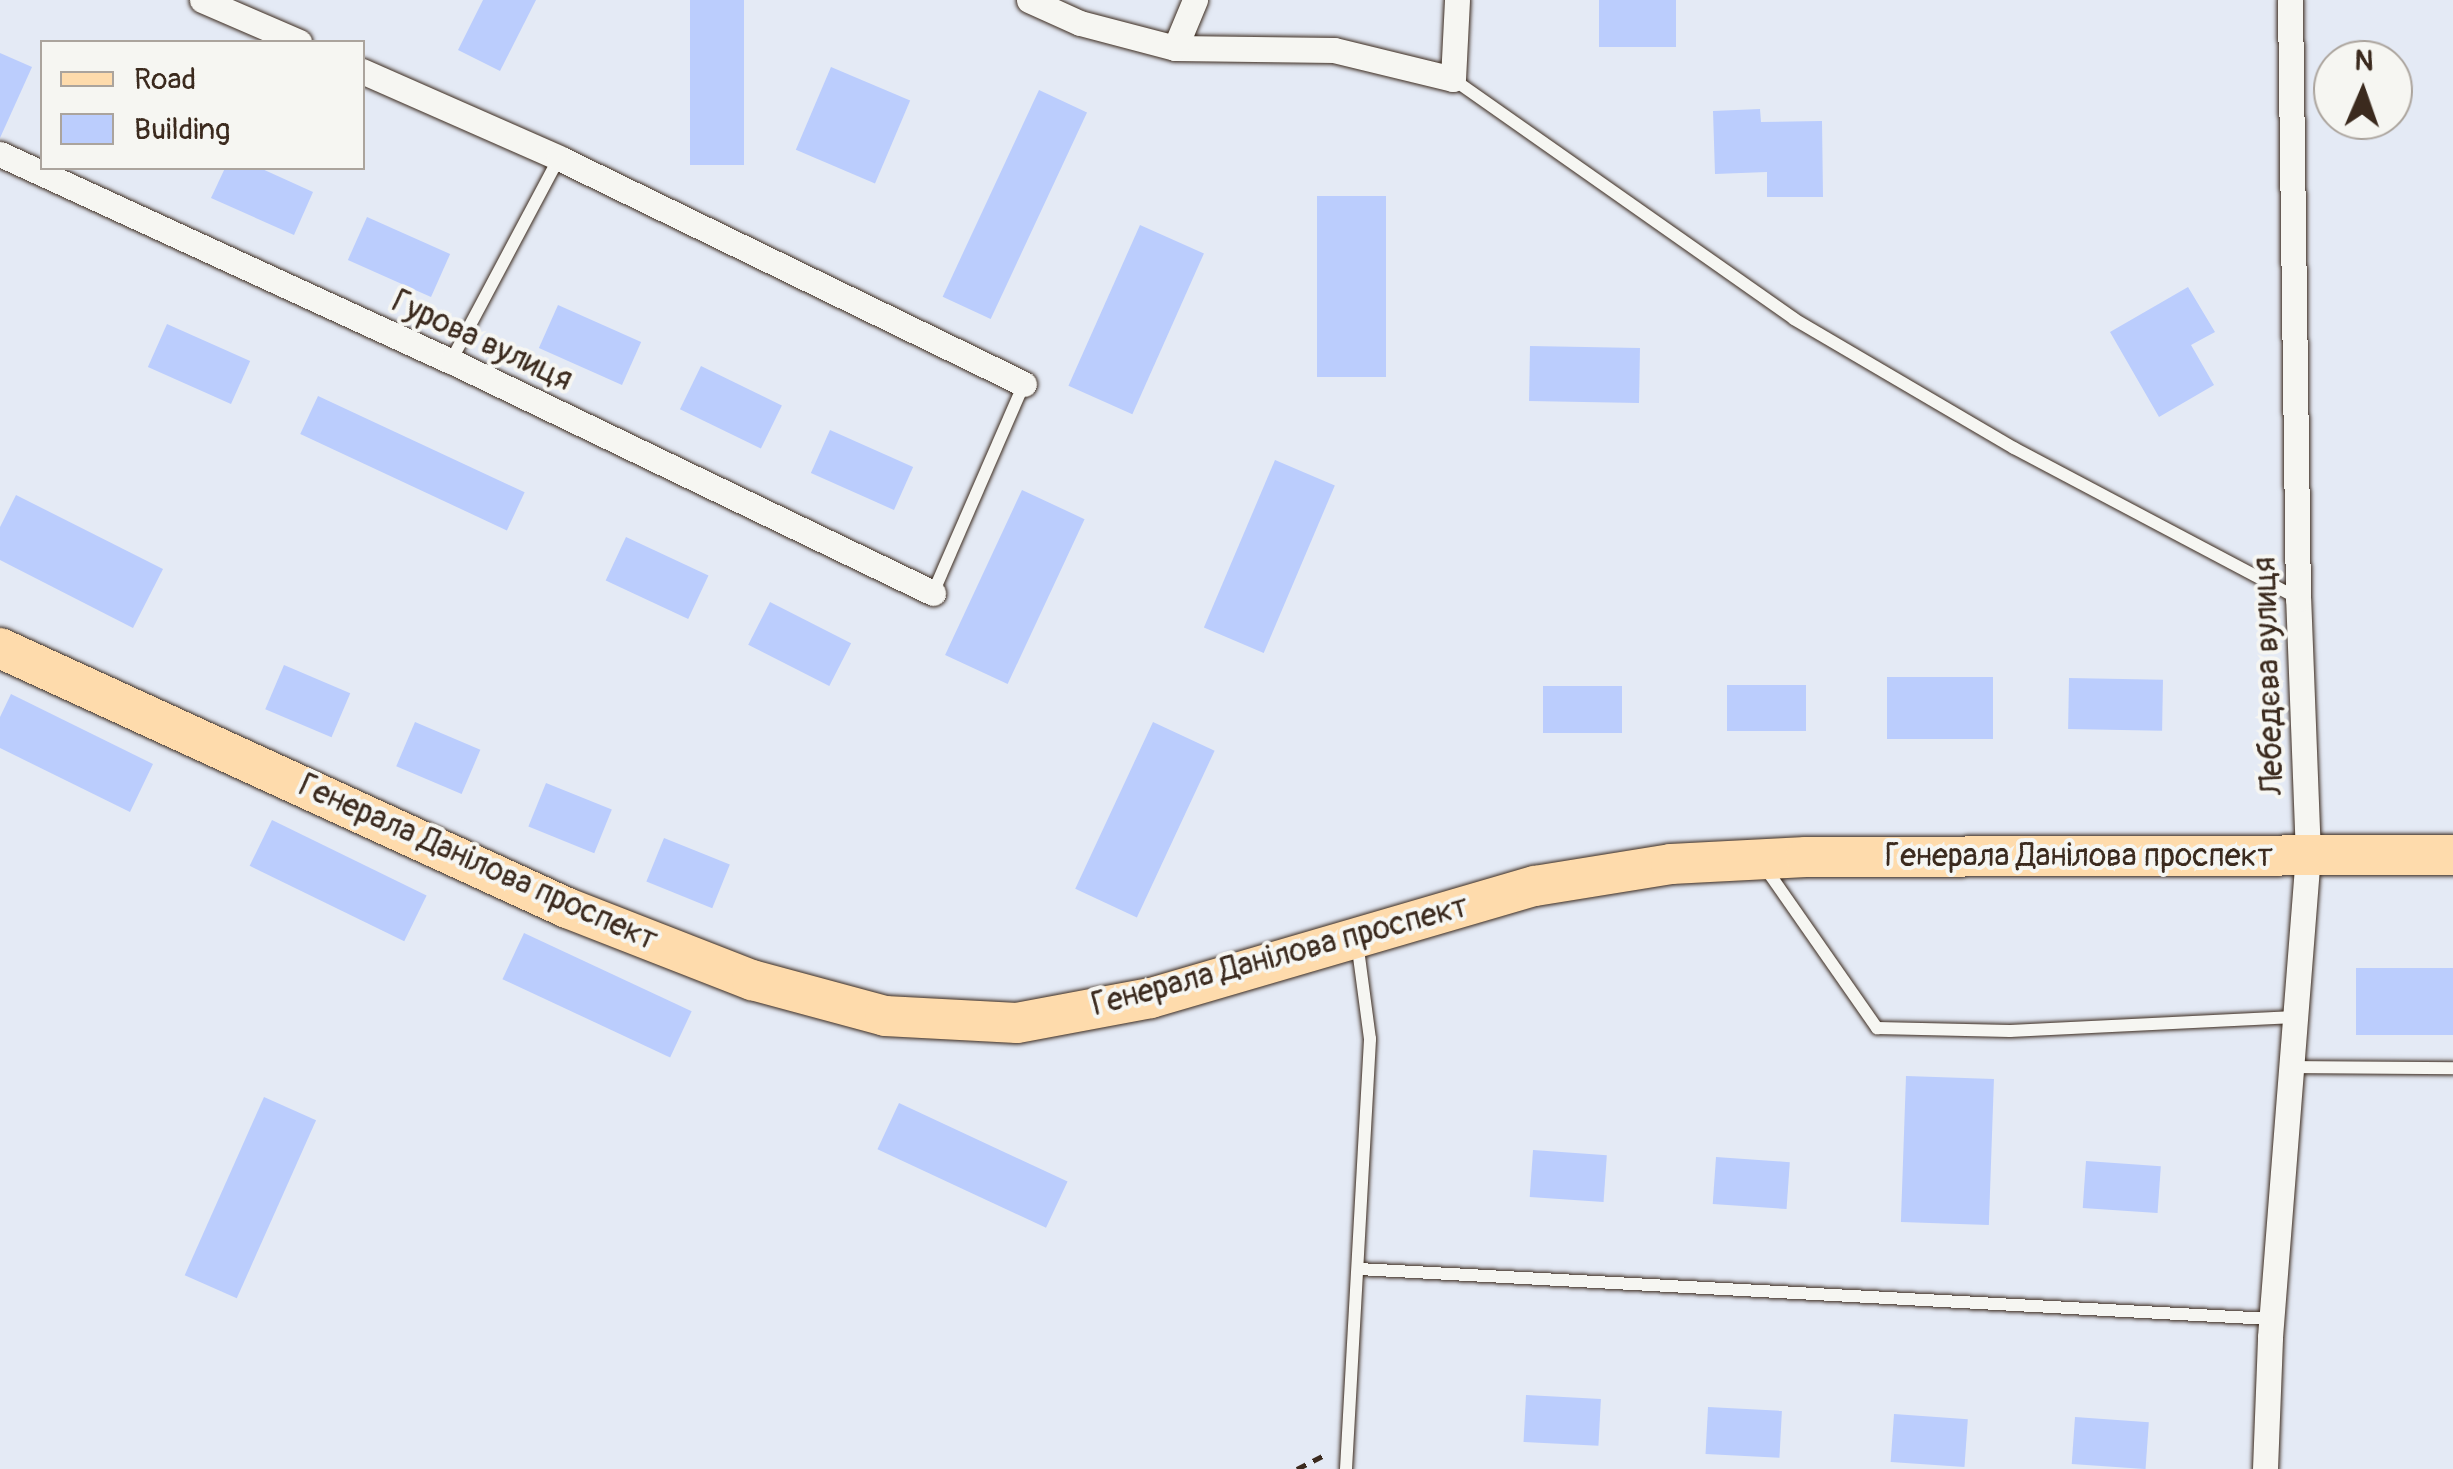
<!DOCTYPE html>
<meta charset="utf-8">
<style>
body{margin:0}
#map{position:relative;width:2453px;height:1469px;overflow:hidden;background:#e4eaf5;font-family:Pangolin,sans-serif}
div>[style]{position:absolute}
.building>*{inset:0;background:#bbcdfd;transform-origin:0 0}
.path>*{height:5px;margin-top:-2.5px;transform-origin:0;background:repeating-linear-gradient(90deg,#3b2a1e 0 10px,transparent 0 18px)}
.roads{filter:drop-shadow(0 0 2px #3b2a1e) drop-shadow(0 0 2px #3b2a1e)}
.lane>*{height:12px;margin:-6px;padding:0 6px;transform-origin:6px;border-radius:6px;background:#f6f6f2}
.street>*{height:25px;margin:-12.5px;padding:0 12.5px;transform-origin:12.5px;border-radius:12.5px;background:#f6f6f2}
.primary>*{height:40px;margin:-20px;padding:0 20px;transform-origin:20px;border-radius:20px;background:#fedbac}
span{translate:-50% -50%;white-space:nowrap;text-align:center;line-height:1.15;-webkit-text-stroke:8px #f6f6f2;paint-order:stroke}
.street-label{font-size:32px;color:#3b2a1e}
.legend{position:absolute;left:40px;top:40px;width:325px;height:130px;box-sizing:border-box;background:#f6f6f2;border:2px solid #aba49d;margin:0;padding:12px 18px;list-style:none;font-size:30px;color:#3b2a1e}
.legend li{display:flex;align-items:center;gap:20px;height:50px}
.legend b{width:50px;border:2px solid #aba49d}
.north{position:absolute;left:2313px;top:40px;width:100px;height:100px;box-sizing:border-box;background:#f6f6f2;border:2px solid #aba49d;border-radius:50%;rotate:2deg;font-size:28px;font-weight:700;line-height:40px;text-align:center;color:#3b2a1e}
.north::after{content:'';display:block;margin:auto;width:35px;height:45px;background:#3b2a1e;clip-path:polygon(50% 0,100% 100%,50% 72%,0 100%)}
</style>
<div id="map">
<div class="building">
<div style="clip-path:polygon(483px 0,536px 0,500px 71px,458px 50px)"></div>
<div style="left:690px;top:0;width:54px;height:165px"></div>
<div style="left:1599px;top:0;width:77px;height:47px"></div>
<div style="clip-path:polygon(0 53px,32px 67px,0 138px)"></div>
<div style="left:831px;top:67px;width:86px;height:90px;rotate:23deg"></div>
<div style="left:1039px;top:90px;width:53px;height:228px;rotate:25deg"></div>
<div style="clip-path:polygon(1760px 109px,1761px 122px,1822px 121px,1823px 197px,1767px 197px,1767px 172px,1715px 174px,1713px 111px)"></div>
<div style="clip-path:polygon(225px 168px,260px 168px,313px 192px,294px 235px,211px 198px)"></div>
<div style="left:1317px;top:196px;width:69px;height:181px"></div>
<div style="left:367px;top:217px;width:91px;height:47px;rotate:24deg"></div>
<div style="left:1140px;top:225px;width:70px;height:176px;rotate:24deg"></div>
<div style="clip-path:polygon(2188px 287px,2215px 332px,2191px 345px,2214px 385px,2159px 417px,2110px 332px)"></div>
<div style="left:558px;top:305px;width:91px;height:47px;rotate:24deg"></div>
<div style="left:167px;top:324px;width:91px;height:47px;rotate:24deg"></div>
<div style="left:1530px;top:346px;width:110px;height:55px;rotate:1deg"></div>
<div style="left:701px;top:366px;width:90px;height:48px;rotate:26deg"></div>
<div style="left:318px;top:396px;width:228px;height:42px;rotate:25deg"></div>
<div style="left:830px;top:430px;width:91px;height:47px;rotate:24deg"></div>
<div style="left:1275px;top:460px;width:65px;height:182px;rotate:23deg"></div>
<div style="left:1022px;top:490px;width:69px;height:182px;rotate:25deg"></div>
<div style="clip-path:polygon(16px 495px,163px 569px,133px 628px,0 560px,0 527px)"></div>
<div style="left:626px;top:537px;width:91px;height:48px;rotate:25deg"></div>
<div style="left:770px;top:602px;width:91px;height:48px;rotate:27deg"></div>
<div style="left:284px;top:665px;width:72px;height:48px;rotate:23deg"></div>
<div style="left:1887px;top:677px;width:106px;height:62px"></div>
<div style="left:2069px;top:678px;width:94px;height:51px;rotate:1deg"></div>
<div style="left:1727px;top:685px;width:79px;height:46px"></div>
<div style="left:1622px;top:686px;width:47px;height:79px;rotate:90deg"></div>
<div style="clip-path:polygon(11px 694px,153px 764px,130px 812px,0 748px,0 717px)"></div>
<div style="left:415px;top:722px;width:71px;height:48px;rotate:23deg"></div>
<div style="left:1153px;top:722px;width:68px;height:184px;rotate:25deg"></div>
<div style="left:546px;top:783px;width:71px;height:47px;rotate:22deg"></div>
<div style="left:272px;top:820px;width:172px;height:51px;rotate:26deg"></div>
<div style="left:664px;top:838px;width:71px;height:47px;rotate:22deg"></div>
<div style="left:524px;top:933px;width:185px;height:51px;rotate:25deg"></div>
<div style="left:2356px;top:968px;width:97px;height:67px"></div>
<div style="left:1906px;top:1076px;width:88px;height:146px;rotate:2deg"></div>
<div style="left:264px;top:1097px;width:57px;height:195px;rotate:24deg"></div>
<div style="left:899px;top:1103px;width:186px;height:51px;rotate:25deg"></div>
<div style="left:1533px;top:1150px;width:74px;height:47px;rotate:4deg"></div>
<div style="left:1716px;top:1157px;width:74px;height:47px;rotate:4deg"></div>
<div style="left:2086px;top:1161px;width:75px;height:47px;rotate:4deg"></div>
<div style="left:1526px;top:1395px;width:75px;height:47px;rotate:3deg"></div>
<div style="left:1708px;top:1407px;width:74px;height:47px;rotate:3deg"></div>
<div style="left:1894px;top:1414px;width:74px;height:48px;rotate:4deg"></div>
<div style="left:2075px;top:1417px;width:74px;height:47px;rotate:4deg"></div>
</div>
<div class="path">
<div style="left:1297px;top:1469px;width:33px;rotate:-27deg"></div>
</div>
<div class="roads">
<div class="lane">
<div style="left:1453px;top:79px;width:417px;rotate:35.1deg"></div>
<div style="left:1794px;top:319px;width:255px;rotate:30.4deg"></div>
<div style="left:2014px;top:448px;width:320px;rotate:27.9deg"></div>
<div style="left:451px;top:361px;width:230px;rotate:-62deg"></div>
<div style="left:933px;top:593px;width:228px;rotate:-66.5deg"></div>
<div style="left:1764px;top:866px;width:198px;rotate:55.1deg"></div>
<div style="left:1877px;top:1028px;width:133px;rotate:1.3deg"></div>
<div style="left:2010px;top:1031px;width:285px;rotate:-2.8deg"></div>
<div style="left:2291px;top:1067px;width:162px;rotate:0.4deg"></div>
<div style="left:1359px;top:1269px;width:913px;rotate:3.14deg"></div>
<div style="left:1346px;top:1469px;width:431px;rotate:-86.8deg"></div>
<div style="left:1370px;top:1039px;width:98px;rotate:-97.6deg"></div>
</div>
<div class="street">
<div style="left:202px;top:0;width:106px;rotate:23.4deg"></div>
<div style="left:1029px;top:0;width:56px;rotate:24.3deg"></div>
<div style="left:1080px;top:23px;width:98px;rotate:14.7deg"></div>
<div style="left:1175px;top:48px;width:159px;rotate:0.7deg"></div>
<div style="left:1334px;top:50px;width:122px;rotate:13.7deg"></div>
<div style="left:1453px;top:79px;width:79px;rotate:-87.1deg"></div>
<div style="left:1175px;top:48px;width:52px;rotate:-67.4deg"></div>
<div style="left:362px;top:71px;width:215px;rotate:23.8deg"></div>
<div style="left:559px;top:158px;width:517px;rotate:25.92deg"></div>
<div style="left:0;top:154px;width:496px;rotate:24.7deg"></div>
<div style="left:451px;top:361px;width:535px;rotate:25.7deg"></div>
<div style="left:2265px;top:1469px;width:132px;rotate:-87.8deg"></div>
<div style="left:2270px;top:1337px;width:483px;rotate:-85.5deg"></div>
<div style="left:2308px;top:855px;width:256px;rotate:-92.2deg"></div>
<div style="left:2298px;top:599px;width:599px;rotate:-90.77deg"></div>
</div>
<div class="primary">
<div style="left:0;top:648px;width:624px;rotate:24.63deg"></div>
<div style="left:567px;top:908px;width:199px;rotate:21.3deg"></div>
<div style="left:752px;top:980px;width:138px;rotate:15.1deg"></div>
<div style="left:885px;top:1016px;width:132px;rotate:3deg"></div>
<div style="left:1017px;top:1023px;width:136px;rotate:-10.6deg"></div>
<div style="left:1151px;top:998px;width:400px;rotate:-16.3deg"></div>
<div style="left:1535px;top:886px;width:138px;rotate:-9.2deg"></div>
<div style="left:1671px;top:864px;width:135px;rotate:-3deg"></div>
<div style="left:1806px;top:857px;width:647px;rotate:-0.18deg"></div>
</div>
</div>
<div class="street-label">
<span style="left:482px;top:341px;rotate:25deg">Гурова вулиця</span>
<span style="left:2269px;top:676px;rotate:-92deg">Лебедєва вулиця</span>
<span style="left:2079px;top:856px">Генерала Данілова проспект</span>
<span style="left:478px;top:863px;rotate:24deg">Генерала Данілова проспект</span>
<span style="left:1280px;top:956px;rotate:-15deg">Генерала Данілова проспект</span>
</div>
<ul class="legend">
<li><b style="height:12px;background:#fedbac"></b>Road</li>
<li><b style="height:28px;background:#bbcdfd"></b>Building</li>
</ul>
<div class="north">N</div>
</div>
